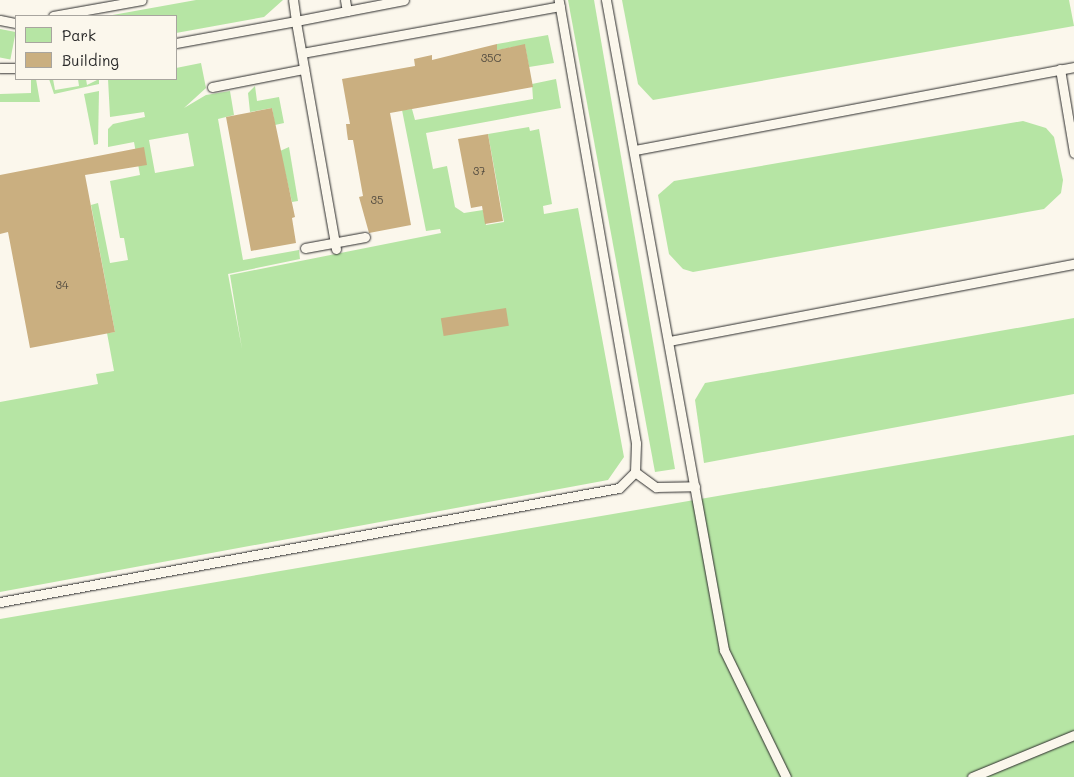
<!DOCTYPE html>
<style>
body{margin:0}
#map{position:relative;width:1074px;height:777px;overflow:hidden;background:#fbf7ec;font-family:Mali,sans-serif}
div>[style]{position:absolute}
.green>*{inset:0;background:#b6e5a4;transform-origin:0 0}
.building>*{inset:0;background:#caaf80;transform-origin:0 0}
.roads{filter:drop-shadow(0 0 1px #2b2b2b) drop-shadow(0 0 1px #2b2b2b)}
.service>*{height:9px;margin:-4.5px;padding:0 4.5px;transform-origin:4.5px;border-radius:4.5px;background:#fbf7ec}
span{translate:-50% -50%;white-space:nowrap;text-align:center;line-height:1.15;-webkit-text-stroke:4px #fbf7ec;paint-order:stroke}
.number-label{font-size:11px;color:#534c40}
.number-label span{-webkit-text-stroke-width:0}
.legend{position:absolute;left:15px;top:15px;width:162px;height:65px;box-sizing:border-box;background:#fbf7ec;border:1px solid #a8a59f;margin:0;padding:6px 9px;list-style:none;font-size:15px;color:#2b2b2b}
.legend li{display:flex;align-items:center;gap:10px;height:25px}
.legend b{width:25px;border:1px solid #a8a59f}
</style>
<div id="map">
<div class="green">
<div style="clip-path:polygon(196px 0,283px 0,264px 17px,176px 33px,176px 16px,107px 16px)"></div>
<div style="clip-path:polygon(568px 0,594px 0,675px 469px,655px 472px)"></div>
<div style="clip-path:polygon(622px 0,1069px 0,1074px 26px,653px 100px,638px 84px)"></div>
<div style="left:0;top:29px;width:16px;height:28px;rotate:11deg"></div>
<div style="clip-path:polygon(548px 35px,554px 63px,529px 67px,525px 45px,497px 50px,497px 44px)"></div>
<div style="clip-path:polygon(evenodd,201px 63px,206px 88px,184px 108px,206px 95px,230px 91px,234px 115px,218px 119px,243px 260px,299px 250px,300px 259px,228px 274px,242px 349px,230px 275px,441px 233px,440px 229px,426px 231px,402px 110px,412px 109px,415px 120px,533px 99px,532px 84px,556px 79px,561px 108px,426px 133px,433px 169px,447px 166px,455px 207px,464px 213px,483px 210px,486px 225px,504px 222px,488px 134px,529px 127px,530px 131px,539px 129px,552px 204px,543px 206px,544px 214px,578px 208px,624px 457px,608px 480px,0 592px,0 402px,98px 384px,96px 374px,114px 371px,107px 333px,115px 332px,91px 205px,98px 203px,110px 263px,128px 260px,124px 238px,120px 238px,110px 181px,140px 175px,134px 142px,108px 147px,108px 129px,113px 124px,145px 117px,144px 112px,110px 117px,108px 79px,176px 79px,176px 68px,201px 63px,188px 133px,194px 166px,155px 173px,149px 140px,188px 133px)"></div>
<div style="clip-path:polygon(31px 79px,36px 79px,40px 102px,0 102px,0 94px,31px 93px)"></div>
<div style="clip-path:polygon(49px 79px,53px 79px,55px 90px,79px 86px,78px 79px,86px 79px,87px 85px,99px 79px,99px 84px,54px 94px)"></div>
<div style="clip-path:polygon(255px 86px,257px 101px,279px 97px,284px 123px,275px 125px,272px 108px,250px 112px,248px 93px)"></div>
<div style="clip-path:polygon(99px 91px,98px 144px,94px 145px,84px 94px)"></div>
<div style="clip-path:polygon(1023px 121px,1046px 128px,1054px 137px,1063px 180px,1061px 193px,1044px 209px,693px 272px,683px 269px,669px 254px,658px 195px,674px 181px)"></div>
<div style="clip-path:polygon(289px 147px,298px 201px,292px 202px,280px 151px)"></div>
<div style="clip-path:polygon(1074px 318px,1074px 394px,704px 463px,695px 400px,705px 383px)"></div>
<div style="clip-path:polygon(1074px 435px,1074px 777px,0 777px,0 619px)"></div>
</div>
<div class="building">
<div style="clip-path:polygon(497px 44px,497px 50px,525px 44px,533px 87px,390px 113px,411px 225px,369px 233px,359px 197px,363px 196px,353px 140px,348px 140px,347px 133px,346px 124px,350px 124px,342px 79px,415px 66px,414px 59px,432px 55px,432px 60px)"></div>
<div style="clip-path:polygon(272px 108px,295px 217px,292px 218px,296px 243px,251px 251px,226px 117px)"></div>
<div style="clip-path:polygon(488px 134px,503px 221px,485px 224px,482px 206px,471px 208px,458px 139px)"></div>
<div style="clip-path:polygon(144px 147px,147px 165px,85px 175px,115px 332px,30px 348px,8px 232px,0 234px,0 175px)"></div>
<div style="left:506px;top:308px;width:18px;height:66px;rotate:81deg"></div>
</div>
<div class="roads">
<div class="service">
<div style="left:345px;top:0;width:11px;rotate:80deg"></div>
<div style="left:347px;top:11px;width:58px;rotate:-10.9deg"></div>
<div style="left:606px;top:0;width:661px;rotate:79.71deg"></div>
<div style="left:724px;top:650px;width:141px;rotate:64deg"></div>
<div style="left:53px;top:16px;width:90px;rotate:-10.2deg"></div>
<div style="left:0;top:20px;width:16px;rotate:11deg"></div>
<div style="left:176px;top:43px;width:122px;rotate:-10.4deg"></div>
<div style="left:296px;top:21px;width:21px;rotate:-98deg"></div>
<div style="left:302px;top:53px;width:262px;rotate:-10.3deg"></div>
<div style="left:0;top:68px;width:16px"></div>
<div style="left:1060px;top:69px;width:85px;rotate:80.5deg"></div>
<div style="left:212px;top:87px;width:94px;rotate:-11.1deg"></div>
<div style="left:635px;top:150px;width:447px;rotate:-10.7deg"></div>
<div style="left:305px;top:248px;width:61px;rotate:-10.4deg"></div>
<div style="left:336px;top:249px;width:231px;rotate:-100deg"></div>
<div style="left:296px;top:21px;width:52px;rotate:-11.1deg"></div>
<div style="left:669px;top:341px;width:412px;rotate:-10.8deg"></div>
<div style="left:635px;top:472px;width:26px;rotate:36deg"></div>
<div style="left:656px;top:487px;width:39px;rotate:-1deg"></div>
<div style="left:0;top:602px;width:629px;rotate:-10.44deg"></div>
<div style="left:619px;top:488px;width:23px;rotate:-45deg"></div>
<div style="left:635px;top:472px;width:29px;rotate:-88deg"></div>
<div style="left:636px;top:443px;width:450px;rotate:-99.9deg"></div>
<div style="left:972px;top:777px;width:110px;rotate:-22.4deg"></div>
</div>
</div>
<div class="number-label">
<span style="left:491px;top:58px">35C</span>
<span style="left:479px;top:171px">37</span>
<span style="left:377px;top:200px">35</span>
<span style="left:62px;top:285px">34</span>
</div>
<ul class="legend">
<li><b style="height:14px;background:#b6e5a4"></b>Park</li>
<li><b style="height:14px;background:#caaf80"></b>Building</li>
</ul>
</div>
